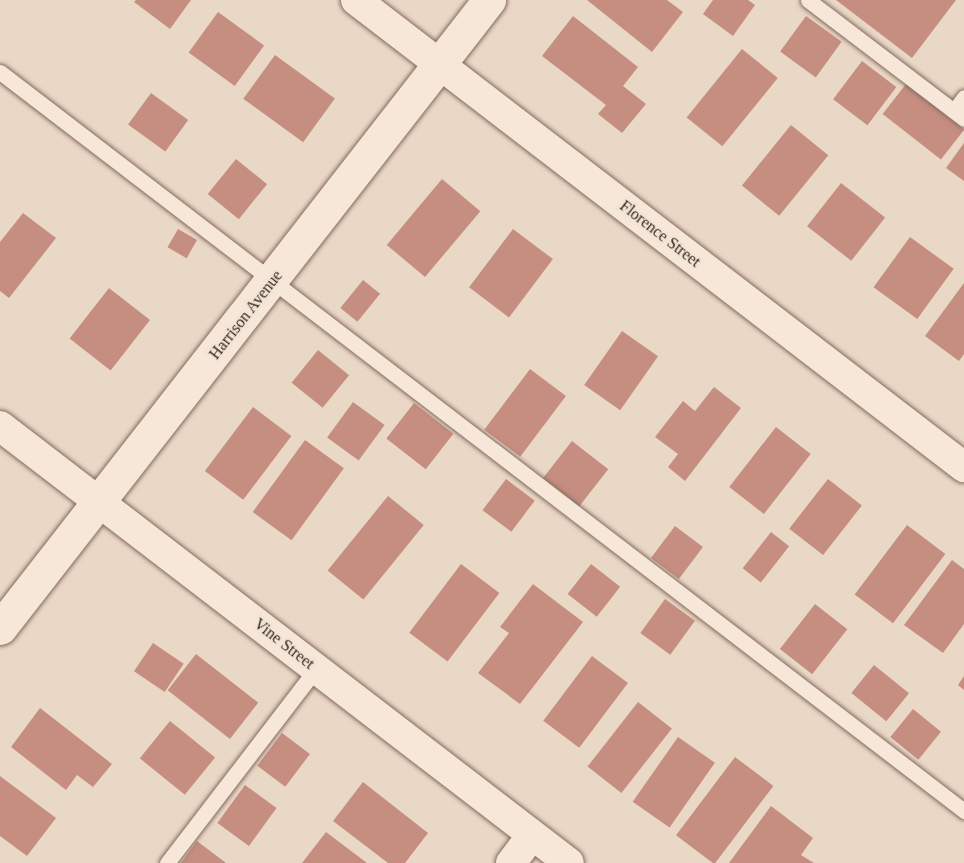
<!DOCTYPE html>
<style>
body{margin:0}
#map{position:relative;width:964px;height:863px;overflow:hidden;background:#ead8c6;font-family:Georgia,serif}
div>[style]{position:absolute}
.building>*{inset:0;background:#c58e80;transform-origin:0 0}
.roads{filter:drop-shadow(0 0 2px #846a5e) drop-shadow(0 0 2px #846a5e)}
.lane>*{height:15px;margin:-7.5px;padding:0 7.5px;transform-origin:7.5px;border-radius:7.5px;background:#f6e7d9}
.street>*{height:30px;margin:-15px;padding:0 15px;transform-origin:15px;border-radius:15px;background:#f6e7d9}
.secondary>*{height:33px;margin:-16.5px;padding:0 16.5px;transform-origin:16.5px;border-radius:16.5px;background:#f6e7d9}
span{translate:-50% -50%;white-space:nowrap;text-align:center;line-height:1.15;-webkit-text-stroke:5px #f2e4d5;paint-order:stroke}
.street-label{font-size:16px;color:#352620}
</style>
<div id="map">
<div class="building">
<div style="clip-path:polygon(136px 0,191px 0,170px 29px,134px 2px)"></div>
<div style="clip-path:polygon(587px 0,667px 0,683px 12px,652px 52px)"></div>
<div style="clip-path:polygon(713px 0,748px 0,755px 5px,733px 36px,703px 14px)"></div>
<div style="clip-path:polygon(836px 0,956px 0,912px 58px)"></div>
<div style="left:218px;top:12px;width:57px;height:50px;rotate:36deg"></div>
<div style="clip-path:polygon(573px 16px,638px 67px,623px 86px,646px 104px,622px 133px,598px 114px,606px 105px,542px 56px)"></div>
<div style="left:806px;top:16px;width:44px;height:44px;rotate:36deg"></div>
<div style="left:742px;top:49px;width:46px;height:88px;rotate:39deg"></div>
<div style="left:275px;top:55px;width:74px;height:54px;rotate:36deg"></div>
<div style="left:862px;top:61px;width:43px;height:48px;rotate:37deg"></div>
<div style="left:906px;top:84px;width:74px;height:38px;rotate:38deg"></div>
<div style="left:151px;top:93px;width:46px;height:39px;rotate:36deg"></div>
<div style="left:791px;top:125px;width:48px;height:78px;rotate:39deg"></div>
<div style="clip-path:polygon(964px 143px,964px 181px,946px 168px)"></div>
<div style="left:236px;top:159px;width:40px;height:45px;rotate:39deg"></div>
<div style="left:442px;top:179px;width:50px;height:86px;rotate:40deg"></div>
<div style="left:841px;top:183px;width:56px;height:55px;rotate:38deg"></div>
<div style="clip-path:polygon(23px 213px,56px 238px,9px 298px,0 291px,0 242px)"></div>
<div style="left:178px;top:229px;width:22px;height:21px;rotate:30deg"></div>
<div style="left:513px;top:229px;width:50px;height:73px;rotate:37deg"></div>
<div style="left:910px;top:237px;width:54px;height:62px;rotate:36deg"></div>
<div style="left:363px;top:280px;width:22px;height:36px;rotate:39deg"></div>
<div style="clip-path:polygon(964px 283px,964px 354px,959px 361px,925px 336px)"></div>
<div style="left:109px;top:288px;width:52px;height:64px;rotate:38deg"></div>
<div style="left:622px;top:331px;width:44px;height:66px;rotate:35deg"></div>
<div style="left:318px;top:350px;width:40px;height:42px;rotate:39deg"></div>
<div style="left:530px;top:369px;width:45px;height:76px;rotate:37deg"></div>
<div style="clip-path:polygon(714px 387px,741px 408px,685px 481px,668px 467px,678px 454px,655px 437px,683px 401px,695px 411px)"></div>
<div style="left:353px;top:402px;width:39px;height:44px;rotate:36deg"></div>
<div style="left:414px;top:403px;width:50px;height:45px;rotate:38deg"></div>
<div style="left:253px;top:407px;width:48px;height:80px;rotate:37deg"></div>
<div style="left:776px;top:427px;width:44px;height:76px;rotate:38deg"></div>
<div style="left:305px;top:440px;width:48px;height:89px;rotate:36deg"></div>
<div style="left:572px;top:441px;width:46px;height:47px;rotate:38deg"></div>
<div style="left:506px;top:479px;width:36px;height:39px;rotate:37deg"></div>
<div style="left:828px;top:479px;width:43px;height:63px;rotate:38deg"></div>
<div style="left:388px;top:496px;width:46px;height:96px;rotate:39deg"></div>
<div style="left:907px;top:525px;width:48px;height:87px;rotate:37deg"></div>
<div style="left:675px;top:526px;width:35px;height:40px;rotate:37deg"></div>
<div style="left:771px;top:532px;width:23px;height:46px;rotate:38deg"></div>
<div style="clip-path:polygon(952px 560px,964px 569px,964px 624px,943px 653px,904px 625px)"></div>
<div style="left:461px;top:564px;width:48px;height:86px;rotate:37deg"></div>
<div style="left:591px;top:564px;width:37px;height:38px;rotate:38deg"></div>
<div style="clip-path:polygon(533px 584px,583px 622px,520px 704px,478px 673px,509px 633px,500px 627px)"></div>
<div style="left:665px;top:599px;width:37px;height:42px;rotate:36deg"></div>
<div style="left:815px;top:604px;width:41px;height:57px;rotate:38deg"></div>
<div style="left:153px;top:643px;width:37px;height:34px;rotate:34deg"></div>
<div style="left:196px;top:654px;width:79px;height:46px;rotate:38deg"></div>
<div style="left:592px;top:656px;width:45px;height:81px;rotate:37deg"></div>
<div style="left:874px;top:665px;width:45px;height:36px;rotate:39deg"></div>
<div style="clip-path:polygon(964px 676px,964px 690px,958px 685px)"></div>
<div style="left:638px;top:702px;width:43px;height:82px;rotate:38deg"></div>
<div style="clip-path:polygon(40px 708px,112px 764px,93px 787px,77px 775px,66px 790px,11px 747px)"></div>
<div style="left:913px;top:709px;width:36px;height:36px;rotate:39deg"></div>
<div style="left:170px;top:721px;width:58px;height:48px;rotate:39deg"></div>
<div style="left:282px;top:733px;width:35px;height:41px;rotate:37deg"></div>
<div style="left:678px;top:737px;width:45px;height:79px;rotate:35deg"></div>
<div style="left:735px;top:757px;width:48px;height:98px;rotate:37deg"></div>
<div style="clip-path:polygon(0 776px,56px 818px,27px 856px,0 836px)"></div>
<div style="clip-path:polygon(363px 782px,428px 833px,405px 863px,388px 863px,333px 821px)"></div>
<div style="left:245px;top:785px;width:39px;height:47px;rotate:36deg"></div>
<div style="clip-path:polygon(771px 806px,813px 838px,801px 855px,814px 863px,729px 863px)"></div>
<div style="clip-path:polygon(326px 832px,367px 863px,302px 863px)"></div>
<div style="clip-path:polygon(197px 841px,226px 863px,181px 863px)"></div>
</div>
<div class="roads">
<div class="lane">
<div style="left:808px;top:0;width:196px;rotate:37.3deg"></div>
<div style="left:0;top:72px;width:1215px;rotate:37.47deg"></div>
<div style="left:954px;top:111px;width:17px;rotate:-54deg"></div>
<div style="left:167px;top:863px;width:245px;rotate:-52.5deg"></div>
</div>
<div class="street">
<div style="left:356px;top:0;width:767px;rotate:37.53deg"></div>
<div style="left:0;top:426px;width:717px;rotate:37.52deg"></div>
<div style="left:511px;top:863px;width:35px;rotate:-53deg"></div>
</div>
<div class="secondary">
<div style="left:0;top:628px;width:796px;rotate:-52.09deg"></div>
</div>
</div>
<div class="street-label">
<span style="left:660px;top:234px;rotate:38deg">Florence Street</span>
<span style="left:246px;top:315px;rotate:-52deg">Harrison Avenue</span>
<span style="left:284px;top:644px;rotate:38deg">Vine Street</span>
</div>
</div>
